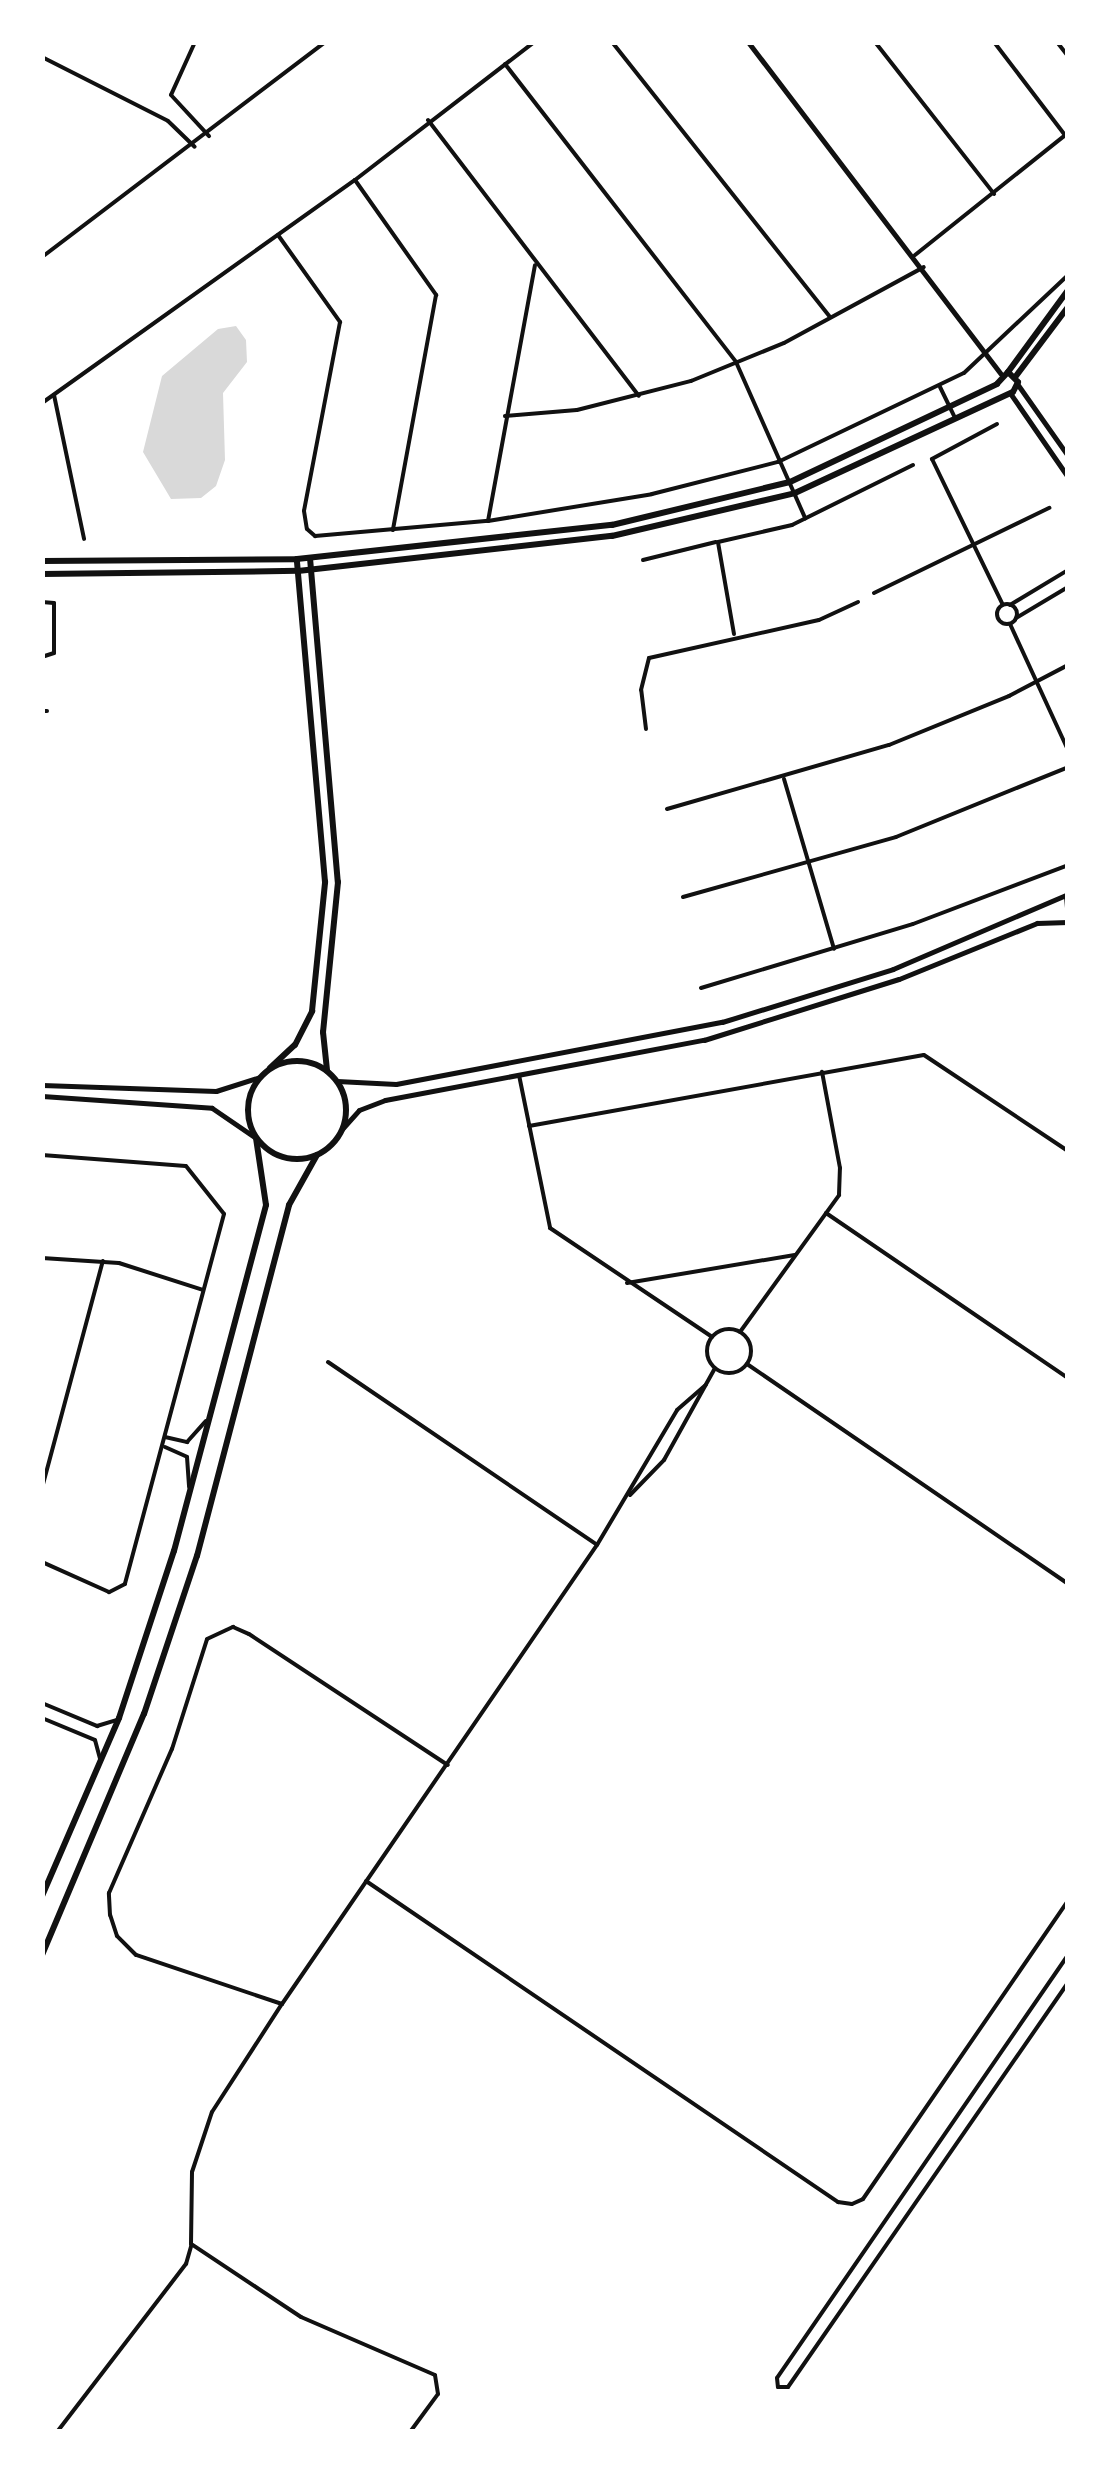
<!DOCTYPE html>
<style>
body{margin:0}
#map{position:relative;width:1110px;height:2474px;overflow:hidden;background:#fff;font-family:"Nunito Sans",sans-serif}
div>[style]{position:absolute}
.water>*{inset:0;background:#d9d9d9}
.minor>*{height:4px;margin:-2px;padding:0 2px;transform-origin:2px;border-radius:2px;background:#111}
.minor>.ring{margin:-2px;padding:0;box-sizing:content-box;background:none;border:4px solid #111;border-radius:50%}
.tertiary>*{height:5px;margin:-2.5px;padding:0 2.5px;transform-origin:2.5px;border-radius:2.5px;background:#111}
.secondary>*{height:6px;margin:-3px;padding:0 3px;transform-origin:3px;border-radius:3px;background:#111}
.secondary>.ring{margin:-3px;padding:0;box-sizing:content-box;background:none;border:6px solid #111;border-radius:50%}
span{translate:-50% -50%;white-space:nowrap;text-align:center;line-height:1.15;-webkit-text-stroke:9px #fff;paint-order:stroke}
.frame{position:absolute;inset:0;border:45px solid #fff;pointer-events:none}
</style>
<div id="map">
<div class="water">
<div style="clip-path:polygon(236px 326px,246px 340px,247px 362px,223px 393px,225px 460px,216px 486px,201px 498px,171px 499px,143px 452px,162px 376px,218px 329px)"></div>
</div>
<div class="minor">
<div style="left:195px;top:42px;width:58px;rotate:114.4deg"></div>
<div style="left:171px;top:95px;width:56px;rotate:47.2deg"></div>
<div style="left:612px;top:42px;width:351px;rotate:51.6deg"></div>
<div style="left:875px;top:42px;width:193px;rotate:51.9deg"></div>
<div style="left:994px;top:42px;width:122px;rotate:52.7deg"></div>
<div style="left:1057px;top:42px;width:18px;rotate:52deg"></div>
<div style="left:42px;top:57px;width:141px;rotate:26.9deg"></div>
<div style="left:168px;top:121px;width:37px;rotate:44deg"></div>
<div style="left:505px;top:64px;width:377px;rotate:52.2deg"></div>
<div style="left:736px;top:362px;width:171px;rotate:66.1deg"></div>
<div style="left:428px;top:120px;width:347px;rotate:52.6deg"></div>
<div style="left:355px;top:180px;width:141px;rotate:54.8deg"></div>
<div style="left:436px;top:295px;width:239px;rotate:100.4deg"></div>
<div style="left:278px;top:235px;width:107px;rotate:54.5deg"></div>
<div style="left:340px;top:322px;width:192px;rotate:100.8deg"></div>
<div style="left:304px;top:511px;width:18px;rotate:81deg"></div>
<div style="left:307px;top:529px;width:11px;rotate:41deg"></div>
<div style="left:315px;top:536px;width:174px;rotate:-5deg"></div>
<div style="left:488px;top:521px;width:166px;rotate:-9.3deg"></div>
<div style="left:652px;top:494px;width:130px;rotate:-14.3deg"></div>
<div style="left:778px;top:462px;width:206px;rotate:-25.6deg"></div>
<div style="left:964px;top:373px;width:143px;rotate:-43.3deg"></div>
<div style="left:915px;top:255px;width:191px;rotate:-38.6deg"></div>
<div style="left:42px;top:257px;width:355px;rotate:-37.2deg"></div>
<div style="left:940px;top:387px;width:34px;rotate:64deg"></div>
<div style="left:54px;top:395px;width:147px;rotate:78.2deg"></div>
<div style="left:42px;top:403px;width:384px;rotate:-35.5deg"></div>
<div style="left:355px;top:180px;width:226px;rotate:-37.6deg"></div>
<div style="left:505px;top:416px;width:72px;rotate:-4.8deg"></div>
<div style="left:577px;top:410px;width:118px;rotate:-14.3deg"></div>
<div style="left:691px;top:381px;width:100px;rotate:-22.2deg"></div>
<div style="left:784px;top:343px;width:159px;rotate:-28.5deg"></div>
<div style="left:997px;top:424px;width:74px;rotate:151.7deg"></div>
<div style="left:932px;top:459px;width:162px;rotate:64.1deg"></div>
<div style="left:488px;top:521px;width:260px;rotate:-79.6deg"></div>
<div style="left:643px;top:560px;width:75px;rotate:-13.9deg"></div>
<div style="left:874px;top:593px;width:195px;rotate:-25.9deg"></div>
<div style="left:42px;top:602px;width:12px;rotate:5deg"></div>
<div style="left:54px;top:603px;width:50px;rotate:90deg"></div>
<div style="left:54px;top:653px;width:13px;rotate:162deg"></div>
<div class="ring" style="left:997px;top:604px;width:16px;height:16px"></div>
<div style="left:1010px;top:605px;width:68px;rotate:-31.1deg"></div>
<div style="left:1016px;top:618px;width:61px;rotate:-30.8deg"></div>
<div style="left:1010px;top:624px;width:139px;rotate:65.3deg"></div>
<div style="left:734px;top:634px;width:93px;rotate:-99.9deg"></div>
<div style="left:718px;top:542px;width:76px;rotate:-12.9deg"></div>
<div style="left:792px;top:525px;width:135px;rotate:-26.4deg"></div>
<div style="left:42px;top:711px;width:5px"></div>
<div style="left:646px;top:729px;width:39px;rotate:-97deg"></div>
<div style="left:641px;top:690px;width:33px;rotate:-76deg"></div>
<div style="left:649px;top:658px;width:174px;rotate:-12.6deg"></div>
<div style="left:819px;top:620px;width:43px;rotate:-24.8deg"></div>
<div style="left:784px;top:779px;width:177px;rotate:73.6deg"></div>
<div style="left:667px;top:809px;width:231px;rotate:-16.1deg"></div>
<div style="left:889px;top:745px;width:130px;rotate:-22.2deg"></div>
<div style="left:1009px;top:696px;width:67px;rotate:-27.7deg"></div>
<div style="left:42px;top:821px;width:16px;rotate:90deg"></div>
<div style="left:683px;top:897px;width:221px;rotate:-15.7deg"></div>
<div style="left:896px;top:837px;width:186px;rotate:-22.1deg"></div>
<div style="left:42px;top:957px;width:11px;rotate:90deg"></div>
<div style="left:701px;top:988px;width:221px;rotate:-16.8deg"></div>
<div style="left:913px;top:924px;width:166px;rotate:-20.8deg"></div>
<div style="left:519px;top:1075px;width:156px;rotate:78.5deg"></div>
<div style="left:550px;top:1228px;width:195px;rotate:33.9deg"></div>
<div style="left:529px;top:1126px;width:401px;rotate:-10.2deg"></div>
<div style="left:924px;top:1055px;width:173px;rotate:33.7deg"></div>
<div style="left:42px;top:1155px;width:144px;rotate:4.4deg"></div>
<div style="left:186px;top:1166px;width:61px;rotate:51.6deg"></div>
<div style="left:224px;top:1214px;width:383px;rotate:105deg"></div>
<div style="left:125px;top:1584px;width:18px;rotate:153deg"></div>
<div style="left:109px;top:1592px;width:73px;rotate:-155.9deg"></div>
<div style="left:826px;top:1213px;width:293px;rotate:34.3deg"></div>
<div style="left:42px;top:1258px;width:77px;rotate:3.7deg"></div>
<div style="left:119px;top:1263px;width:88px;rotate:17.8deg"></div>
<div style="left:627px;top:1283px;width:170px;rotate:-9.5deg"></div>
<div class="ring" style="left:707px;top:1329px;width:40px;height:40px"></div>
<div style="left:740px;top:1332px;width:169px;rotate:-54.1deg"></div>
<div style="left:839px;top:1195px;width:27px;rotate:-88deg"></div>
<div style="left:840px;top:1168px;width:98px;rotate:-100.6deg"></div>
<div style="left:328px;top:1362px;width:325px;rotate:34.2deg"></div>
<div style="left:747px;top:1364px;width:389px;rotate:34.4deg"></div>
<div style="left:165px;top:1437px;width:23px;rotate:13deg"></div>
<div style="left:187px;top:1442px;width:28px;rotate:-48deg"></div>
<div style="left:165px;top:1447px;width:24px;rotate:24deg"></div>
<div style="left:187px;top:1457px;width:30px;rotate:86deg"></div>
<div style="left:42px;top:1488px;width:235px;rotate:-75deg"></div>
<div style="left:630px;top:1495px;width:49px;rotate:-45.8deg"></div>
<div style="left:664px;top:1460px;width:105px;rotate:-61deg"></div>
<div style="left:42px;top:1703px;width:60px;rotate:22.7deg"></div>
<div style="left:97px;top:1726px;width:21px;rotate:-17deg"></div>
<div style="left:42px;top:1718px;width:57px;rotate:22.5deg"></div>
<div style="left:95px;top:1740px;width:20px;rotate:75deg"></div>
<div style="left:366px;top:1881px;width:571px;rotate:34.22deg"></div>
<div style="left:838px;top:2202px;width:14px;rotate:8deg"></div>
<div style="left:852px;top:2204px;width:12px;rotate:-24deg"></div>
<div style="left:863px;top:2199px;width:362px;rotate:-55.5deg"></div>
<div style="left:1068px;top:1955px;width:513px;rotate:124.53deg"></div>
<div style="left:777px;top:2378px;width:9px;rotate:84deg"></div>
<div style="left:778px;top:2387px;width:10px"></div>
<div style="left:788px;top:2387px;width:492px;rotate:-55.3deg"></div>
<div style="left:282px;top:2004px;width:154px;rotate:-161.4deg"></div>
<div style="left:136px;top:1955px;width:27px;rotate:-135deg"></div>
<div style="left:117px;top:1936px;width:22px;rotate:-108deg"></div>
<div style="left:110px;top:1915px;width:22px;rotate:-93deg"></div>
<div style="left:109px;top:1893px;width:157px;rotate:-66.4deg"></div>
<div style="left:172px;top:1749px;width:115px;rotate:-72.3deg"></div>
<div style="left:207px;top:1639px;width:29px;rotate:-25deg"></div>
<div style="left:233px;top:1627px;width:17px;rotate:24deg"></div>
<div style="left:249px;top:1634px;width:238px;rotate:33.4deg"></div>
<div style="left:57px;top:2432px;width:212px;rotate:-52.5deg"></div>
<div style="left:186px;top:2264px;width:19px;rotate:-74deg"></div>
<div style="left:410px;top:2432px;width:47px;rotate:-53.6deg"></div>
<div style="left:438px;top:2394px;width:19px;rotate:-99deg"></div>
<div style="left:435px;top:2375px;width:146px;rotate:-156.6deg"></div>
<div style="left:301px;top:2317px;width:132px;rotate:-146.4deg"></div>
<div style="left:191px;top:2244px;width:72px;rotate:-89.2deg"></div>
<div style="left:192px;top:2172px;width:63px;rotate:-71.6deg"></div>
<div style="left:212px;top:2112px;width:129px;rotate:-57.1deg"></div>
<div style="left:282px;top:2004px;width:557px;rotate:-55.54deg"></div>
<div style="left:597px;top:1545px;width:157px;rotate:-59.3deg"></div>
<div style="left:677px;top:1410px;width:38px;rotate:-41deg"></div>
</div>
<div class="tertiary">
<div style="left:748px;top:42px;width:417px;rotate:52.7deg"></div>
<div style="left:1018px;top:385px;width:87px;rotate:54.8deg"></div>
<div style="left:1010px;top:393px;width:102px;rotate:55.4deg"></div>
<div style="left:1066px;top:896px;width:25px;rotate:85deg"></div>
<div style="left:337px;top:1081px;width:59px;rotate:2.9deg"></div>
<div style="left:396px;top:1084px;width:332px;rotate:-10.8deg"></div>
<div style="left:722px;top:1022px;width:179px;rotate:-17.2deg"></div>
<div style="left:893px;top:969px;width:188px;rotate:-23.2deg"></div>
<div style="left:42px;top:1085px;width:174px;rotate:2deg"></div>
<div style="left:216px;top:1091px;width:46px;rotate:-17.7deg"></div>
<div style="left:42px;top:1096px;width:170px;rotate:4deg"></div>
<div style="left:212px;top:1108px;width:53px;rotate:34.3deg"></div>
<div style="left:342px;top:1129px;width:25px;rotate:-48deg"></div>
<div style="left:359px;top:1110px;width:28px;rotate:-21deg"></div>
<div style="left:385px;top:1100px;width:325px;rotate:-10.7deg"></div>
<div style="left:704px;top:1040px;width:204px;rotate:-17.4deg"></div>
<div style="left:899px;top:979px;width:149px;rotate:-22.1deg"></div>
<div style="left:1037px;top:923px;width:31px;rotate:-2deg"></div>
</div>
<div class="secondary">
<div style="left:1008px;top:372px;width:102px;rotate:-53.8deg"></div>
<div style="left:1016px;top:376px;width:86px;rotate:-53deg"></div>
<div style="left:310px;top:558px;width:325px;rotate:85.1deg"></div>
<div style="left:338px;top:882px;width:151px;rotate:95.7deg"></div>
<div style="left:323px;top:1032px;width:39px;rotate:84deg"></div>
<div style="left:42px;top:561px;width:255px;rotate:-0.4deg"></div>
<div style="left:297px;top:559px;width:317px;rotate:-6.2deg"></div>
<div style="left:612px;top:525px;width:183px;rotate:-13.6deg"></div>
<div style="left:790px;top:482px;width:229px;rotate:-25.3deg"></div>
<div style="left:42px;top:574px;width:256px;rotate:-0.7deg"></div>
<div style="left:298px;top:571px;width:316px;rotate:-6.4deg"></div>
<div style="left:612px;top:536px;width:188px;rotate:-13.2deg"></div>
<div style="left:795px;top:493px;width:240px;rotate:-24.9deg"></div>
<div style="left:1013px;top:392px;width:11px;rotate:-63deg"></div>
<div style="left:1018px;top:382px;width:14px;rotate:-135deg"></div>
<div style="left:1008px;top:372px;width:16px;rotate:133deg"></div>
<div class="ring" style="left:248px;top:1061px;width:92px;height:92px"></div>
<div style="left:270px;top:1068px;width:34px;rotate:-43deg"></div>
<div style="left:295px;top:1045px;width:38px;rotate:-63deg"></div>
<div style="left:312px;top:1011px;width:130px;rotate:-84.2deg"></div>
<div style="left:325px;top:882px;width:324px;rotate:-95deg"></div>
<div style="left:42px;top:1896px;width:194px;rotate:-66.6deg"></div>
<div style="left:119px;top:1718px;width:176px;rotate:-71.8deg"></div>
<div style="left:174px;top:1551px;width:358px;rotate:-75.1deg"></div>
<div style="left:266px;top:1205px;width:68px;rotate:-98.5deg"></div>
<div style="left:42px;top:1955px;width:262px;rotate:-67.1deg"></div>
<div style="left:144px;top:1714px;width:167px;rotate:-71.5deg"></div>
<div style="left:197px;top:1556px;width:363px;rotate:-75.3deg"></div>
<div style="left:289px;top:1205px;width:57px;rotate:-60.8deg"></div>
</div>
<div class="frame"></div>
</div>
